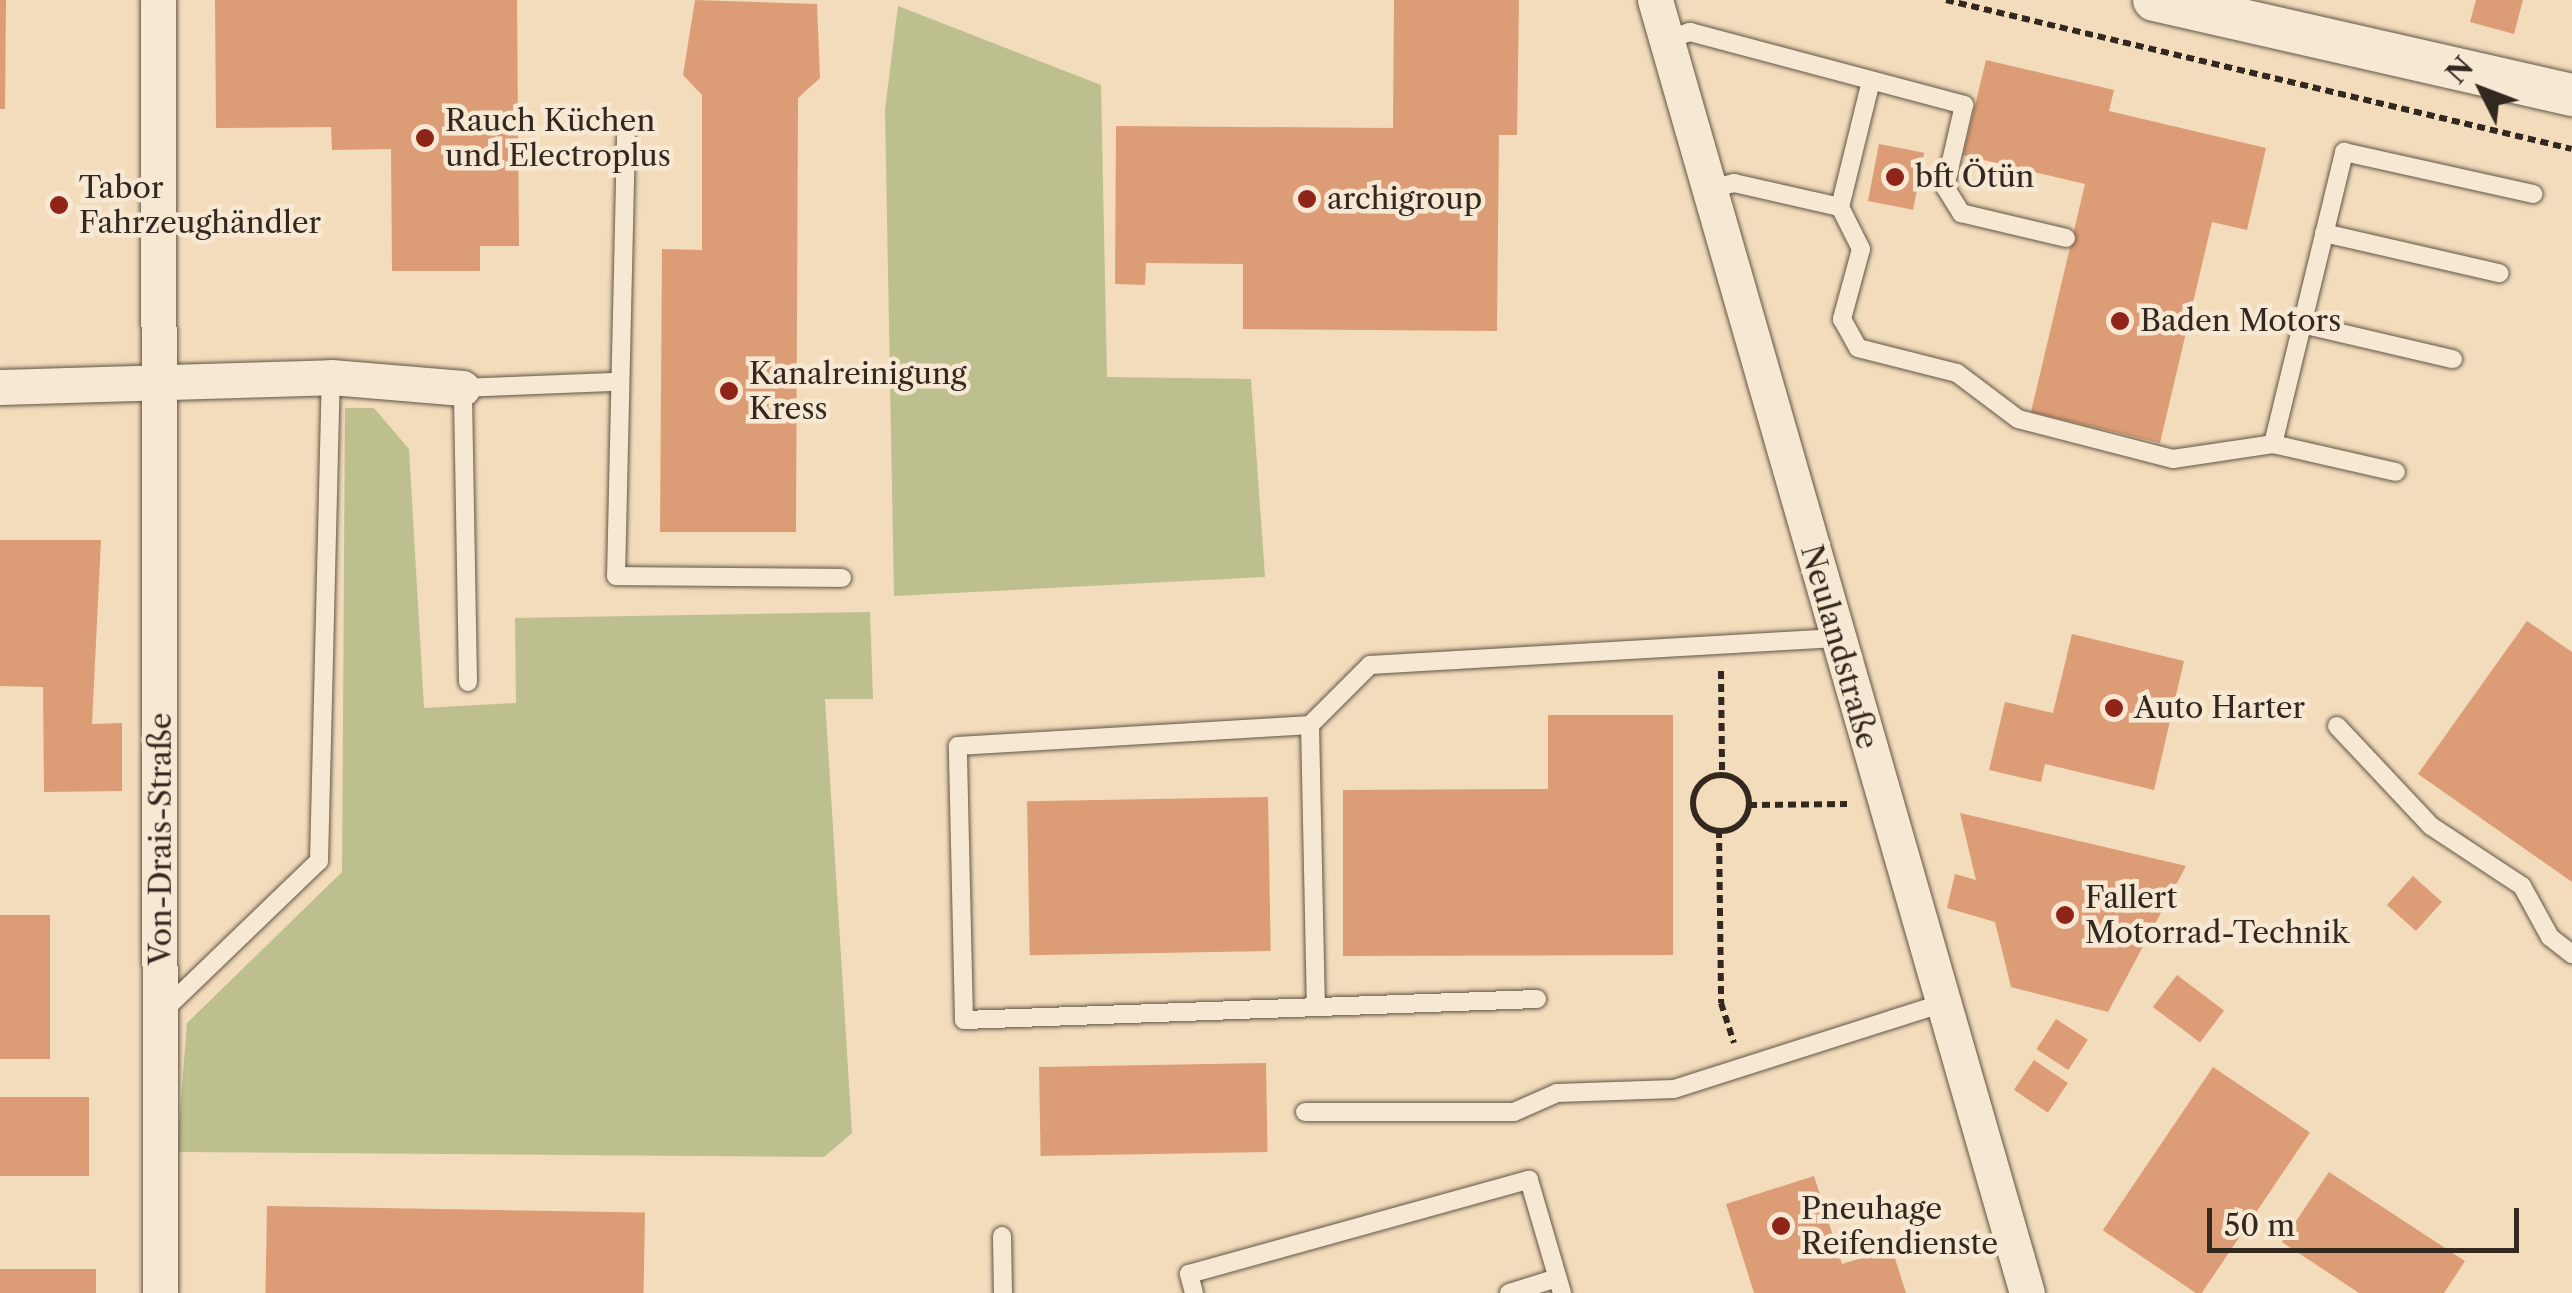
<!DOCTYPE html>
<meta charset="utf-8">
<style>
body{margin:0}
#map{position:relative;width:2572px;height:1293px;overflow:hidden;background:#f2dcbb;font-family:"Libre Caslon Text",serif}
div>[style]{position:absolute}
.green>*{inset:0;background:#bdbf8e}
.building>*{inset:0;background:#dc9d76;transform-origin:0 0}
.path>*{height:6px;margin-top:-3px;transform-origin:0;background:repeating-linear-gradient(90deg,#322820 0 8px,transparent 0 13px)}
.path>.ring{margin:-3px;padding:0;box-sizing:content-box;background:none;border:6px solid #322820;border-radius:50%}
.roads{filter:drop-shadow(0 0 2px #625547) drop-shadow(0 0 2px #625547)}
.service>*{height:18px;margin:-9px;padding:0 9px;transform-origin:9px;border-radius:9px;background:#f7e8d3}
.minor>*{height:35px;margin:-17.5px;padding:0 17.5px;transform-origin:17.5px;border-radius:17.5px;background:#f7e8d3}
.tertiary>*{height:42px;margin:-21px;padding:0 21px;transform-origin:21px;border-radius:21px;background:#f7e8d3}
.dots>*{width:28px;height:28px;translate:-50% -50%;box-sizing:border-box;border:5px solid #f7e8d3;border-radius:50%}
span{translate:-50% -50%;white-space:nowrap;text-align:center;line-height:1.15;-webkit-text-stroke:9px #f7e8d3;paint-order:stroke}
.poi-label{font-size:30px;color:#322820}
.left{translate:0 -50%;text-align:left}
.street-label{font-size:30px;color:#322820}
.north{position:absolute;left:2432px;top:40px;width:100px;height:100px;-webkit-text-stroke:8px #f7e8d3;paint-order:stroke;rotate:312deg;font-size:28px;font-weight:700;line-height:40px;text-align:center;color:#322820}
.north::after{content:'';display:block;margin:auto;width:35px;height:45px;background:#322820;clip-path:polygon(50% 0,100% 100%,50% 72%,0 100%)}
.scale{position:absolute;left:2207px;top:1208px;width:312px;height:45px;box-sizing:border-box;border:5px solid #322820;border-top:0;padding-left:12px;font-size:30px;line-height:35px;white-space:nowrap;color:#322820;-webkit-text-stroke:8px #f7e8d3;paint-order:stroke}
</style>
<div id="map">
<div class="green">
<div style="clip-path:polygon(898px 6px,1101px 85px,1107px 377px,1251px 379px,1265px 577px,894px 596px,885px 110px)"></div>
<div style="clip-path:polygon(345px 408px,374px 408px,409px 449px,424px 708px,516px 703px,515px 618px,870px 612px,873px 699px,825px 699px,852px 1133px,824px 1157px,177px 1152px,187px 1023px,342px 872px)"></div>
</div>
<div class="building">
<div style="clip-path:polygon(0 0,6px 0,5px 109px,0 109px)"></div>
<div style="clip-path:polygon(215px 0,517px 0,519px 246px,480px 246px,480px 271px,392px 271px,391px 149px,332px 150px,331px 127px,216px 128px)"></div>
<div style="clip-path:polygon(695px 0,817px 4px,820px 78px,798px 98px,796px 532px,660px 532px,662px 249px,702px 250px,702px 95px,683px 75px)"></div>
<div style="clip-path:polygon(1394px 0,1519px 0,1517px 135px,1499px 135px,1497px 331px,1243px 329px,1243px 264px,1146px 263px,1145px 285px,1115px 284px,1116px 126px,1393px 128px)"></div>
<div style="clip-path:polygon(2476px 0,2523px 0,2514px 34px,2470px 22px)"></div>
<div style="clip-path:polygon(1986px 60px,2114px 90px,2109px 111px,2266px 148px,2247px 230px,2212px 222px,2160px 443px,2031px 412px,2085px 184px,1963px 155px)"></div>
<div style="left:1879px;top:144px;width:46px;height:58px;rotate:11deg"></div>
<div style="clip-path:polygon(0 540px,101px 540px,92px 724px,122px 723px,122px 791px,44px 792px,43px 687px,0 686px)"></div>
<div style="clip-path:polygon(2527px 621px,2572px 652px,2572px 882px,2418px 774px)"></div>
<div style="clip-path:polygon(2072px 634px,2184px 661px,2154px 790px,2045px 764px,2041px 782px,1989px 770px,2005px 702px,2053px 713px)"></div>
<div style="clip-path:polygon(1548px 715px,1673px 715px,1673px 955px,1343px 956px,1343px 790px,1548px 789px)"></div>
<div style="left:1268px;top:797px;width:154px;height:241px;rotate:89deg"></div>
<div style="clip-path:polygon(1960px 813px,2186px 866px,2108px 1012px,2011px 987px,1995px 922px,1947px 908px,1955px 874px,1976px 880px)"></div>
<div style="left:2413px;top:876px;width:39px;height:39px;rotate:42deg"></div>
<div style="left:50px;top:915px;width:144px;height:50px;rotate:90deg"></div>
<div style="left:2177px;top:975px;width:59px;height:40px;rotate:37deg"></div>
<div style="left:2056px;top:1019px;width:38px;height:36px;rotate:33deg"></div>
<div style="left:2034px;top:1060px;width:41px;height:36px;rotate:34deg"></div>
<div style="left:1266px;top:1063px;width:89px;height:227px;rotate:89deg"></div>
<div style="left:2213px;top:1067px;width:117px;height:197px;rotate:34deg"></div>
<div style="left:0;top:1097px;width:89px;height:79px"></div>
<div style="clip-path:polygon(2329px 1172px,2465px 1261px,2444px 1293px,2359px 1293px,2282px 1242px)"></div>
<div style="clip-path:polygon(1814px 1176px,1842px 1264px,1892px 1249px,1906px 1293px,1754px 1293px,1726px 1204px)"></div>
<div style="left:267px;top:1206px;width:378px;height:87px;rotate:1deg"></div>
<div style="left:0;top:1269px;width:96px;height:24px"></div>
</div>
<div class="path">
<div style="left:1946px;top:0;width:643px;rotate:13.39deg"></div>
<div style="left:1721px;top:671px;width:104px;rotate:89.4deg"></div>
<div class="ring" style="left:1693px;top:775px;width:50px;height:50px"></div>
<div style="left:1749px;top:805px;width:98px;rotate:-0.6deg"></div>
<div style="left:1719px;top:830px;width:173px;rotate:89.3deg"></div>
<div style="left:1721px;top:1003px;width:42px;rotate:72deg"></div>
</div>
<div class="roads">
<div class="service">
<div style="left:1662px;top:42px;width:30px;rotate:-20deg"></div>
<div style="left:1690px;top:32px;width:284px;rotate:14.9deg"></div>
<div style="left:1964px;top:105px;width:84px;rotate:103deg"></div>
<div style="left:1945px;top:187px;width:31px;rotate:58deg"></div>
<div style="left:1961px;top:213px;width:108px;rotate:13.4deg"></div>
<div style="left:626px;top:137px;width:439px;rotate:91.3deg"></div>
<div style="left:616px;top:576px;width:226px;rotate:0.5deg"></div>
<div style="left:1706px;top:190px;width:29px;rotate:-14deg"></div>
<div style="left:1734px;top:183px;width:109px;rotate:12.8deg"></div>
<div style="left:1840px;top:207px;width:47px;rotate:63.4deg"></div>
<div style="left:1861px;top:249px;width:73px;rotate:105.2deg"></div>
<div style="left:1842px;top:319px;width:33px;rotate:61deg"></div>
<div style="left:1858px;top:348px;width:102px;rotate:14.2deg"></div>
<div style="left:1957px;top:373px;width:76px;rotate:37deg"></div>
<div style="left:2018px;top:419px;width:160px;rotate:14.5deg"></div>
<div style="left:2173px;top:459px;width:101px;rotate:-8.5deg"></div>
<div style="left:2273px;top:444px;width:301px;rotate:-76.3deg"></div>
<div style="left:2344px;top:152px;width:194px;rotate:12.5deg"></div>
<div style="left:1840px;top:207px;width:130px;rotate:-76.2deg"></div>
<div style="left:2324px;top:233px;width:180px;rotate:12.9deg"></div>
<div style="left:2302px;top:324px;width:155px;rotate:13.1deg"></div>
<div style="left:2273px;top:444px;width:126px;rotate:12.8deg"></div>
<div style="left:468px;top:682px;width:294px;rotate:-91deg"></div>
<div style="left:463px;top:388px;width:152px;rotate:-2.3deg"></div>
<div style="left:1310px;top:725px;width:282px;rotate:88.8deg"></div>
<div style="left:2337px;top:726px;width:137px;rotate:46.8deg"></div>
<div style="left:2431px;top:826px;width:109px;rotate:33.4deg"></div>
<div style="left:2522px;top:886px;width:58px;rotate:61.2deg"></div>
<div style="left:2550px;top:937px;width:28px;rotate:38deg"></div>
<div style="left:1537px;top:999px;width:573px;rotate:177.9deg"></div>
<div style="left:964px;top:1020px;width:274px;rotate:-91.3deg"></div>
<div style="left:958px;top:746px;width:353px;rotate:-3.4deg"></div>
<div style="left:1310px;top:725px;width:85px;rotate:-45deg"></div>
<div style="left:1370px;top:665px;width:467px;rotate:-3.3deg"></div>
<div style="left:162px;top:1012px;width:218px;rotate:-43.9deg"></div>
<div style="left:319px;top:861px;width:484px;rotate:-88.6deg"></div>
<div style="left:1305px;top:1112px;width:209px"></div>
<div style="left:1514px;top:1112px;width:47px;rotate:-23.8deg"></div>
<div style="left:1557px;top:1093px;width:117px;rotate:-2deg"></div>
<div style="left:1674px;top:1089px;width:283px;rotate:-17.7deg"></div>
<div style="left:1002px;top:1236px;width:57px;rotate:89deg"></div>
<div style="left:1194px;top:1293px;width:20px;rotate:-105deg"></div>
<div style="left:1189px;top:1274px;width:353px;rotate:-15.5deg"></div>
<div style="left:1529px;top:1180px;width:118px;rotate:73.7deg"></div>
<div style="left:1509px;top:1293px;width:50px;rotate:-17.4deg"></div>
</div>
<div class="minor">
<div style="left:158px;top:0;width:1293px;rotate:89.91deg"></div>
<div style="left:1655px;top:0;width:1345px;rotate:73.95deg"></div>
<div style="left:0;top:387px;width:331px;rotate:-1.7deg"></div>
<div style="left:331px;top:377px;width:132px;rotate:4.8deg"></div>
</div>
<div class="tertiary">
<div style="left:2154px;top:0;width:429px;rotate:12.8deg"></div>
</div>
</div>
<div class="dots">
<div style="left:425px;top:138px;background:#8f2418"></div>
<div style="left:1895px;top:177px;background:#8f2418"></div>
<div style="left:1307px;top:199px;background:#8f2418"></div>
<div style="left:59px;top:205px;background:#8f2418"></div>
<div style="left:2120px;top:321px;background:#8f2418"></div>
<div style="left:729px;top:391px;background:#8f2418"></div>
<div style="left:2114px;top:708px;background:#8f2418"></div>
<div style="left:2065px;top:915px;background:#8f2418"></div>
<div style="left:1781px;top:1226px;background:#8f2418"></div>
</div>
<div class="poi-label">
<span class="left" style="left:445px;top:138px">Rauch Küchen<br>und Electroplus</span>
<span class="left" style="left:1915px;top:177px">bft Ötün</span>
<span class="left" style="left:79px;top:205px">Tabor<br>Fahrzeughändler</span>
<span class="left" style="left:1327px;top:199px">archigroup</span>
<span class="left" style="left:2140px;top:321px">Baden Motors</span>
<span class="left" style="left:749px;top:391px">Kanalreinigung<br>Kress</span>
<span class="left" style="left:2134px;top:708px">Auto Harter</span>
<span class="left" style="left:2085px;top:915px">Fallert<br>Motorrad-Technik</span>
<span class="left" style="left:1801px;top:1226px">Pneuhage<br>Reifendienste</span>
</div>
<div class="street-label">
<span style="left:1839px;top:647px;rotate:74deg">Neulandstraße</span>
<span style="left:161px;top:839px;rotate:-90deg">Von-Drais-Straße</span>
</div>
<div class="north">N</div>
<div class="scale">50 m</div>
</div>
